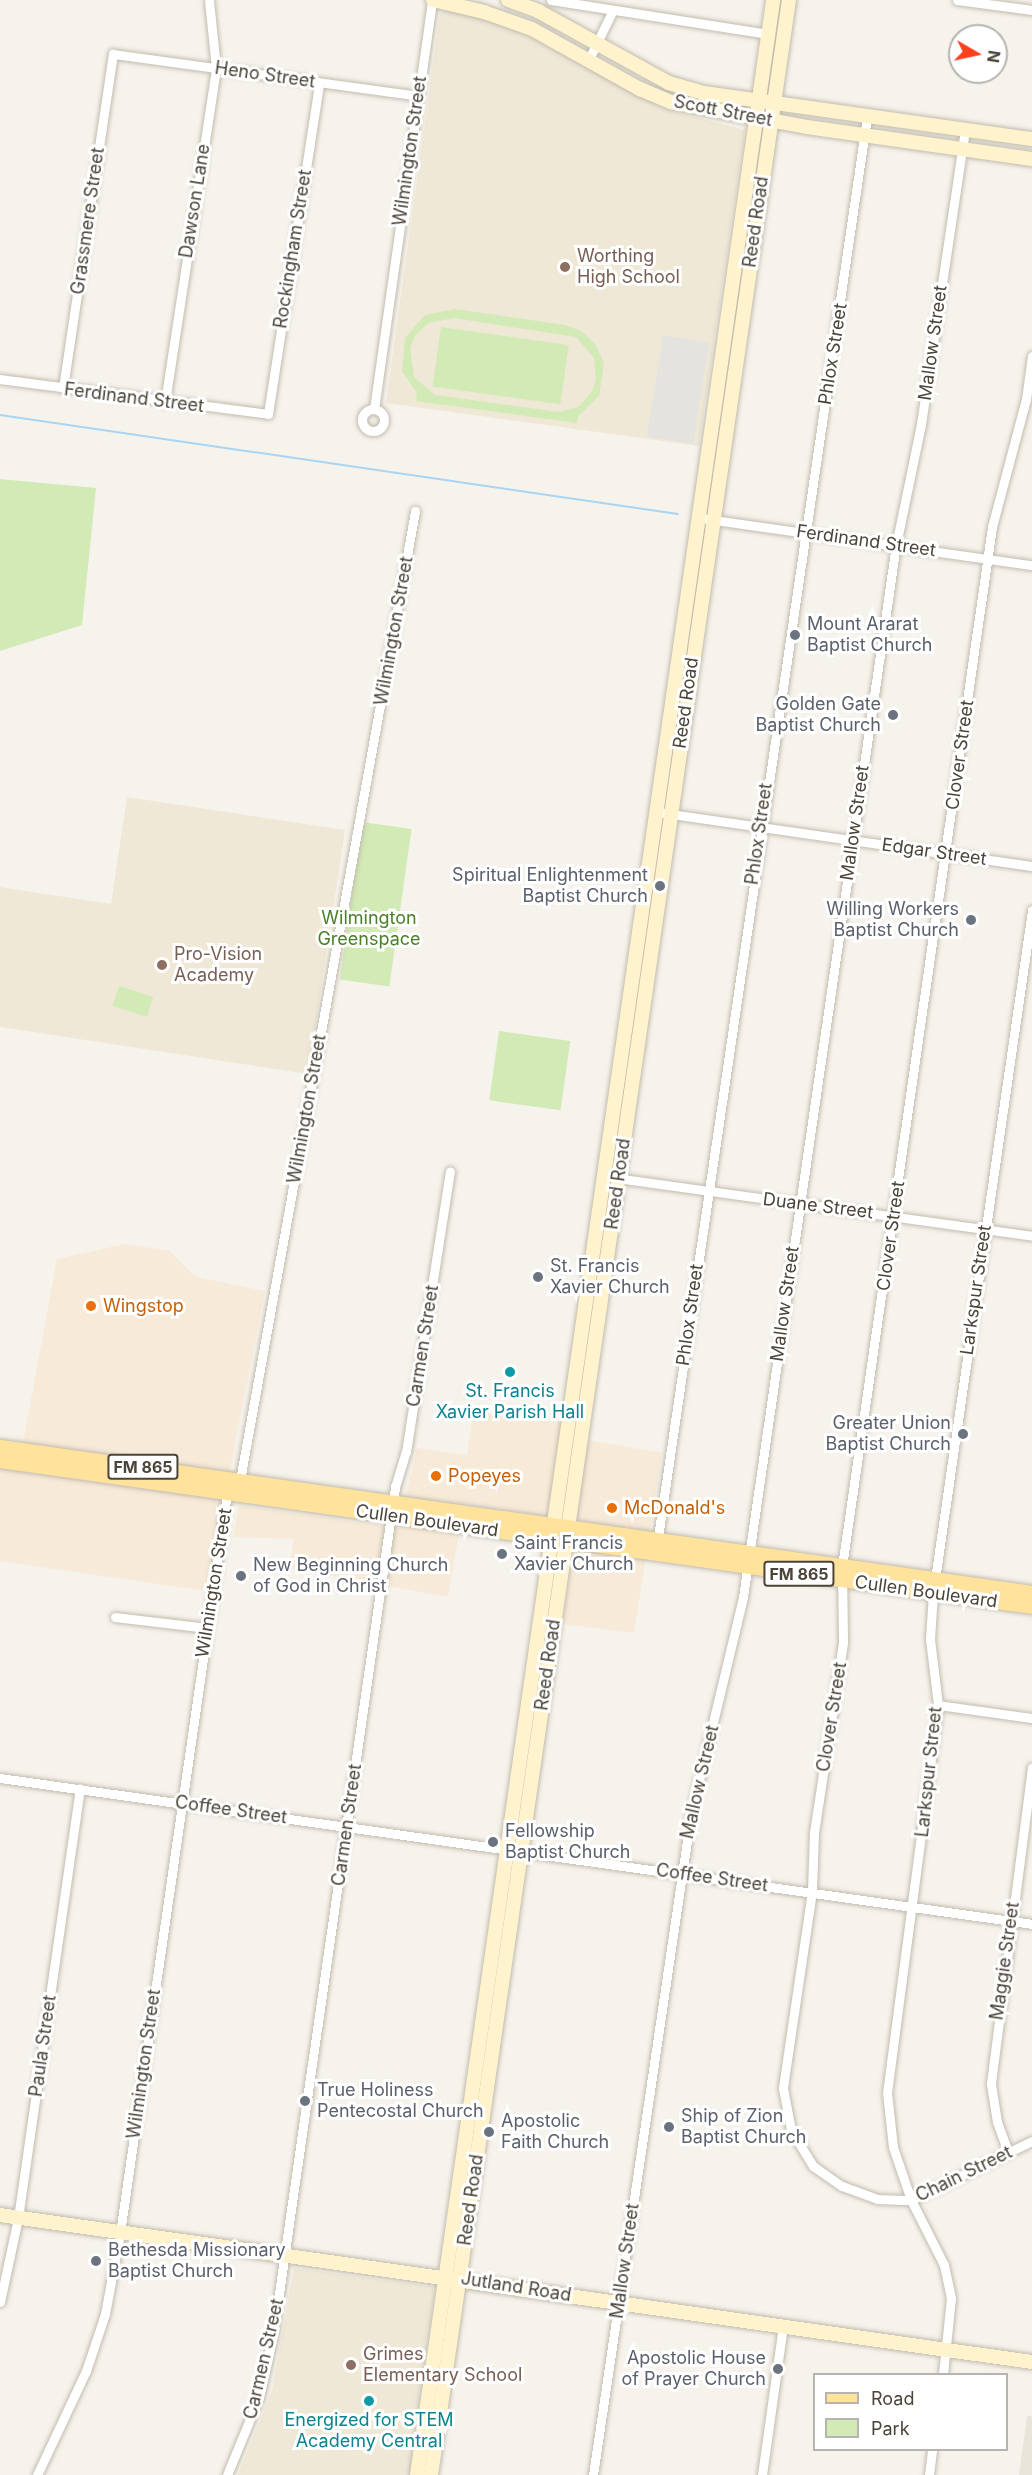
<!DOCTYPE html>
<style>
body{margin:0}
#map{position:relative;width:1032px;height:2475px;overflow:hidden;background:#f6f3ec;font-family:Inter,sans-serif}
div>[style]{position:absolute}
.residential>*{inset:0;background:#eae5da}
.commercial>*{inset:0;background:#f7ead8}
.education>*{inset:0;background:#efe8d6}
.green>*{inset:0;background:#d2eab5;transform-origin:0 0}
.parking>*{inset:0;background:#e5e3e0;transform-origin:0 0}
.stream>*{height:2px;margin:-1px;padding:0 1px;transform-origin:1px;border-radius:1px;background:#a9d4f2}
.roads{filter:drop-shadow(0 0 2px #c2bbae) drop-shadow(0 0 2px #c2bbae)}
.street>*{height:9px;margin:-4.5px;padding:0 4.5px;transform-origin:4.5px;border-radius:4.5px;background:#fff}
.street>.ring{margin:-4.5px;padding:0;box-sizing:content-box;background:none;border:9px solid #fff;border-radius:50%}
.secondary>*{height:14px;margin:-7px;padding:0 7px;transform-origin:7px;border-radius:7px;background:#fff3cd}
.primary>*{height:15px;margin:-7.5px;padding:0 7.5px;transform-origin:7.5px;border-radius:7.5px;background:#ffe39c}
.dots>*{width:16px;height:16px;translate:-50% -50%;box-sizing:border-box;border:3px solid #fff;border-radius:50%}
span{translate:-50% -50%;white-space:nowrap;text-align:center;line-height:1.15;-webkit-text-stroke:6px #fff;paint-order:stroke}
.shield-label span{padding:2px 4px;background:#fff;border:2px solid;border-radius:4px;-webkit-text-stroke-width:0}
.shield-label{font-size:16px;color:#4b4439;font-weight:700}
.street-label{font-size:18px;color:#4b4439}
.education-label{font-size:18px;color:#785e54}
.left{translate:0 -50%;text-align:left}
.worship-label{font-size:18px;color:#5b616d}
.right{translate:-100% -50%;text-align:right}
.park-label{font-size:18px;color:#4a7f2a}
.food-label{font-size:18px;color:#c56008}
.culture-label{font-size:18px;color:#0d838f}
.legend{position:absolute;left:813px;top:2373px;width:195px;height:78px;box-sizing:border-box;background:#fff;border:2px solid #b7b4b0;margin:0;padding:8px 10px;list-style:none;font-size:18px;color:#4b4439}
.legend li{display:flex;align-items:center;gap:12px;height:30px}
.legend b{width:30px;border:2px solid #b7b4b0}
.north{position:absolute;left:948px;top:24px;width:60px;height:60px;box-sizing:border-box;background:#fff;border:2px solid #b7b4b0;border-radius:50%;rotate:99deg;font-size:16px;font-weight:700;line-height:24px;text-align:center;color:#4b4439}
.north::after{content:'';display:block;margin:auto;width:21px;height:27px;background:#fc3f1d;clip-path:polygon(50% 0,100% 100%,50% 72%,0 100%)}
</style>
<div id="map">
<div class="residential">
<div style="clip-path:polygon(1027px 2416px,1032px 2416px,1032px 2475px,1019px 2475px)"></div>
</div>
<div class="commercial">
<div style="clip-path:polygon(125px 1244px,170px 1251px,196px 1277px,265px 1291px,206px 1591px,0 1561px,0 1469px,14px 1470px,23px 1443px,57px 1259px)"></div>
<div style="clip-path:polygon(474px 1408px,558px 1422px,587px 1440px,662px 1453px,634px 1633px,563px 1624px,578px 1521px,464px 1504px,448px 1597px,289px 1568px,294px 1539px,233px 1537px,239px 1505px,399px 1528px,417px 1448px,467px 1455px)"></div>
</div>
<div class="education">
<div style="clip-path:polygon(447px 9px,483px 18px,528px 36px,664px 109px,745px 130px,699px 446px,386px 403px,440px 14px)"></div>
<div style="clip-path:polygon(127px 797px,345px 830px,308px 1074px,0 1027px,0 887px,111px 904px)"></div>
<div style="clip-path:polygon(294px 2268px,435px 2287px,409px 2475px,238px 2475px,272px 2391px)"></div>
</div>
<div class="green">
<div style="clip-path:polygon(evenodd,455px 309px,565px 325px,581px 331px,596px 345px,604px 364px,599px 396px,578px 416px,577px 423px,416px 401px,417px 393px,402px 371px,405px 338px,425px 315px,455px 309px,454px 318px,576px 337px,594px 358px,596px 379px,592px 392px,578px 407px,559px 412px,435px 395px,414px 377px,410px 348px,415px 336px,428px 323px,454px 318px)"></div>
<div style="left:441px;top:327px;width:129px;height:60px;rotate:8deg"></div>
<div style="clip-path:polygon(0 479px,96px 488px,82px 625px,0 651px)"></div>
<div style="left:362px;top:822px;width:50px;height:159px;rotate:8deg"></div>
<div style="left:119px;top:986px;width:36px;height:21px;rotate:18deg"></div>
<div style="left:499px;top:1031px;width:72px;height:70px;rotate:8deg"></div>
</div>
<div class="parking">
<div style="left:663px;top:335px;width:47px;height:103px;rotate:9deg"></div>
</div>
<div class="stream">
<div style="left:0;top:415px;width:685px;rotate:8.31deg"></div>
</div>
<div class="roads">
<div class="street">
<div style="left:551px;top:0;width:220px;rotate:8.9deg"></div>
<div style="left:957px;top:0;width:76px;rotate:7.6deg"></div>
<div style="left:588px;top:61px;width:55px;rotate:-63.9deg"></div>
<div style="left:1032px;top:356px;width:43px;rotate:97.9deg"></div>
<div style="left:1026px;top:399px;width:132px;rotate:104.9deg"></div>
<div style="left:992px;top:527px;width:1051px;rotate:98.21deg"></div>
<div style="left:842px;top:1567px;width:76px;rotate:89.2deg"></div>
<div style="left:843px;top:1643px;width:192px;rotate:98.7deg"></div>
<div style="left:814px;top:1833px;width:58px;rotate:92deg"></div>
<div style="left:812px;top:1891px;width:199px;rotate:98.4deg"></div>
<div style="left:783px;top:2088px;width:43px;rotate:79.2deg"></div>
<div style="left:791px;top:2130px;width:42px;rotate:58.6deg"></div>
<div style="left:813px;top:2166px;width:35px;rotate:35deg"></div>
<div style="left:842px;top:2186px;width:37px;rotate:20deg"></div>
<div style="left:877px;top:2199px;width:34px;rotate:2deg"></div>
<div style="left:911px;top:2200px;width:135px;rotate:-26deg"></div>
<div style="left:0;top:379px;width:270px;rotate:7.4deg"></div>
<div style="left:268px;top:414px;width:335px;rotate:-81.2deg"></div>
<div style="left:63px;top:388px;width:338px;rotate:-81.5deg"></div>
<div style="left:113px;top:54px;width:308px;rotate:7.8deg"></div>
<div style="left:165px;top:402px;width:338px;rotate:-81.3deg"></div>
<div style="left:216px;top:68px;width:68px;rotate:-95.9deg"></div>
<div style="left:374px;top:409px;width:413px;rotate:-81.9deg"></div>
<div class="ring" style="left:362px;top:409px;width:13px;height:13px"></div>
<div style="left:700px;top:518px;width:335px;rotate:8.1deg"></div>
<div style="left:657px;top:812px;width:379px;rotate:8.2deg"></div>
<div style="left:616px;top:1178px;width:420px;rotate:7.9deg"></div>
<div style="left:657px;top:1544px;width:1443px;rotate:-81.63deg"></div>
<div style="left:115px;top:1617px;width:93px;rotate:6.8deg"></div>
<div style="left:938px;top:1705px;width:95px;rotate:7.9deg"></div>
<div style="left:0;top:1778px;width:1042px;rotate:8.05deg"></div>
<div style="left:1008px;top:2152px;width:32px;rotate:-110deg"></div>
<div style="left:997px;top:2122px;width:39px;rotate:-99deg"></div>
<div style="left:991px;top:2083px;width:318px;rotate:-82.6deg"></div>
<div style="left:0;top:2302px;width:86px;rotate:-77.9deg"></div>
<div style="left:18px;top:2218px;width:434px;rotate:-81.8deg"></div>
<div style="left:943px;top:2374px;width:76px;rotate:-84deg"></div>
<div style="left:951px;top:2298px;width:34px;rotate:-102deg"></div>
<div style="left:944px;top:2265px;width:73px;rotate:-116.9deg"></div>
<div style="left:911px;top:2200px;width:56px;rotate:-108.8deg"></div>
<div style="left:893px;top:2147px;width:54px;rotate:-96.3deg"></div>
<div style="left:887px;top:2093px;width:391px;rotate:-82.5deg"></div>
<div style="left:938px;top:1705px;width:66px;rotate:-96.9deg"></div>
<div style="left:930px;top:1639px;width:46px;rotate:-86.3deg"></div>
<div style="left:933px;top:1593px;width:690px;rotate:-81.75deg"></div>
<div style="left:37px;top:2475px;width:115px;rotate:-64.8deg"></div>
<div style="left:86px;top:2371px;width:60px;rotate:-71.6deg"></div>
<div style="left:105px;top:2314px;width:82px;rotate:-79.5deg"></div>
<div style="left:120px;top:2233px;width:748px;rotate:-81.77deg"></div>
<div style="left:227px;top:1493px;width:18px;rotate:-45deg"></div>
<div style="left:240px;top:1480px;width:985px;rotate:-79.76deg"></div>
<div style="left:227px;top:2475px;width:84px;rotate:-67.7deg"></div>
<div style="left:259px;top:2397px;width:64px;rotate:-77.3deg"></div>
<div style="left:273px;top:2335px;width:857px;rotate:-81.81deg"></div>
<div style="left:395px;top:1487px;width:37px;rotate:-73deg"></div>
<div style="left:406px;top:1452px;width:284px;rotate:-81.1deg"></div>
<div style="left:593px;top:2475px;width:668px;rotate:-81.57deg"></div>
<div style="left:691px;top:1814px;width:223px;rotate:-76.5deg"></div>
<div style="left:743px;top:1597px;width:1063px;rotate:-81.73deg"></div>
<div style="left:896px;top:545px;width:124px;rotate:-78.3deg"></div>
<div style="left:921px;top:424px;width:297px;rotate:-81.5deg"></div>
<div style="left:762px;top:2475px;width:150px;rotate:-82deg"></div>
<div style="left:929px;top:2475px;width:25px;rotate:-83deg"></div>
</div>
<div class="secondary">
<div style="left:433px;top:0;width:52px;rotate:13.2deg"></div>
<div style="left:484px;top:12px;width:51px;rotate:19.5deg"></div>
<div style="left:532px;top:29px;width:124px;rotate:29.1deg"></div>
<div style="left:640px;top:89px;width:34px;rotate:23deg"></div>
<div style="left:671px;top:102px;width:138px;rotate:10.4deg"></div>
<div style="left:807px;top:127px;width:227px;rotate:8.1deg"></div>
<div style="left:508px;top:0;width:32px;rotate:20deg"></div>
<div style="left:538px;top:11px;width:149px;rotate:28.8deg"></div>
<div style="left:669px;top:83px;width:36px;rotate:16deg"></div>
<div style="left:704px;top:93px;width:331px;rotate:8deg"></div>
<div style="left:0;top:2215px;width:1042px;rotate:8.11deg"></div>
<div style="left:417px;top:2475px;width:2500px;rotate:-81.81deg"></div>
<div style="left:431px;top:2475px;width:2501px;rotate:-81.77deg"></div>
</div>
<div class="primary">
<div style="left:0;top:1447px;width:1042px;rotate:8.05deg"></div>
<div style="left:0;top:1460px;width:1042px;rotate:8.05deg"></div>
</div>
</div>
<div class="dots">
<div style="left:565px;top:267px;background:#8d6e63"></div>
<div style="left:795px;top:635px;background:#6b7280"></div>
<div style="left:893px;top:715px;background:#6b7280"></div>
<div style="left:660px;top:886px;background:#6b7280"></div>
<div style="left:971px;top:920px;background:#6b7280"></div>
<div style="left:162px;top:965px;background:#8d6e63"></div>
<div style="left:538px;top:1277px;background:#6b7280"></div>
<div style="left:91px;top:1306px;background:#e8710a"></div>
<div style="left:510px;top:1372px;background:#0f9aa8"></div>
<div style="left:963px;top:1434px;background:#6b7280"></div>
<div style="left:436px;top:1476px;background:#e8710a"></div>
<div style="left:612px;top:1508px;background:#e8710a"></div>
<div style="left:502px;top:1554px;background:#6b7280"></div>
<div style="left:241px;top:1576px;background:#6b7280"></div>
<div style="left:493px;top:1842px;background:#6b7280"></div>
<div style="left:305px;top:2101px;background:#6b7280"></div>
<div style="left:669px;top:2127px;background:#6b7280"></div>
<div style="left:489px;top:2132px;background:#6b7280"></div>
<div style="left:96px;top:2261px;background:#6b7280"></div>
<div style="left:351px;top:2365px;background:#8d6e63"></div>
<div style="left:778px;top:2369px;background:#6b7280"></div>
<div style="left:369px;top:2401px;background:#0f9aa8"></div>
</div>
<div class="shield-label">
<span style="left:143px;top:1467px">FM 865</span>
<span style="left:799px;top:1574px">FM 865</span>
</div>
<div class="street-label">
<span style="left:265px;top:75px;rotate:8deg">Heno Street</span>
<span style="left:723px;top:111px;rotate:11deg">Scott Street</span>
<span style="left:410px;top:151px;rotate:-82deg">Wilmington Street</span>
<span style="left:195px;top:201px;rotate:-81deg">Dawson Lane</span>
<span style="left:88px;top:221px;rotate:-82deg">Grassmere Street</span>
<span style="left:756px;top:222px;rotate:-82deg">Reed Road</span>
<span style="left:293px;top:249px;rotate:-81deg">Rockingham Street</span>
<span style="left:933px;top:343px;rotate:-82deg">Mallow Street</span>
<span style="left:833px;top:354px;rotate:-81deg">Phlox Street</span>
<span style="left:134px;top:398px;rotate:7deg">Ferdinand Street</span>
<span style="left:866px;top:541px;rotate:8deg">Ferdinand Street</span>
<span style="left:394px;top:631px;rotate:-80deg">Wilmington Street</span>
<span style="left:686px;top:703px;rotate:-82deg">Reed Road</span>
<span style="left:960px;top:755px;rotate:-82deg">Clover Street</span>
<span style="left:855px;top:823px;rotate:-82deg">Mallow Street</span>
<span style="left:759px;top:834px;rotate:-82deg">Phlox Street</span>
<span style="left:934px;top:852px;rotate:8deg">Edgar Street</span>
<span style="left:307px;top:1109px;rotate:-80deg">Wilmington Street</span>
<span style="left:618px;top:1184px;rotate:-82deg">Reed Road</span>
<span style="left:818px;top:1206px;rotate:7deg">Duane Street</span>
<span style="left:891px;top:1236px;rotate:-82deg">Clover Street</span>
<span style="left:976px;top:1290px;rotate:-82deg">Larkspur Street</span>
<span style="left:785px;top:1304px;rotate:-82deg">Mallow Street</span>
<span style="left:690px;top:1315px;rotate:-82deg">Phlox Street</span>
<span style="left:423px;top:1346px;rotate:-81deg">Carmen Street</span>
<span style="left:427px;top:1521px;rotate:8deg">Cullen Boulevard</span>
<span style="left:214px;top:1583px;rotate:-81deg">Wilmington Street</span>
<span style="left:926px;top:1592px;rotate:8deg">Cullen Boulevard</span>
<span style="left:548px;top:1665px;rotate:-82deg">Reed Road</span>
<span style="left:832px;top:1717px;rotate:-81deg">Clover Street</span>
<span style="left:929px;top:1772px;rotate:-84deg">Larkspur Street</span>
<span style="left:700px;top:1782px;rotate:-77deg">Mallow Street</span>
<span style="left:231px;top:1810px;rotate:8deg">Coffee Street</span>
<span style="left:347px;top:1825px;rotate:-82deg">Carmen Street</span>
<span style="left:712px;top:1878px;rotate:8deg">Coffee Street</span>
<span style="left:1005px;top:1961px;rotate:-82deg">Maggie Street</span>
<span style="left:43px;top:2046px;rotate:-82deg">Paula Street</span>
<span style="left:144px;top:2064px;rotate:-82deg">Wilmington Street</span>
<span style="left:964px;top:2174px;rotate:-26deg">Chain Street</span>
<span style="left:471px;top:2200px;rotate:-82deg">Reed Road</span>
<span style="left:625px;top:2261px;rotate:-82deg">Mallow Street</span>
<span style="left:516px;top:2287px;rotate:9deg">Jutland Road</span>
<span style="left:264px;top:2359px;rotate:-77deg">Carmen Street</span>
</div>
<div class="education-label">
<span class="left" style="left:577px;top:267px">Worthing<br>High School</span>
<span class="left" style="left:174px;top:965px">Pro-Vision<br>Academy</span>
<span class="left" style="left:363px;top:2365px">Grimes<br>Elementary School</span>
</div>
<div class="worship-label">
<span class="left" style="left:807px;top:635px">Mount Ararat<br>Baptist Church</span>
<span class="right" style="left:881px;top:715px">Golden Gate<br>Baptist Church</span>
<span class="right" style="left:648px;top:886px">Spiritual Enlightenment<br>Baptist Church</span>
<span class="right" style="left:959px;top:920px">Willing Workers<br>Baptist Church</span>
<span class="left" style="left:550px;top:1277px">St. Francis<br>Xavier Church</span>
<span class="right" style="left:951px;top:1434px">Greater Union<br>Baptist Church</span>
<span class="left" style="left:514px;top:1554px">Saint Francis<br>Xavier Church</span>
<span class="left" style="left:253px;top:1576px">New Beginning Church<br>of God in Christ</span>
<span class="left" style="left:505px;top:1842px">Fellowship<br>Baptist Church</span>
<span class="left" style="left:317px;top:2101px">True Holiness<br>Pentecostal Church</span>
<span class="left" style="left:681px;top:2127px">Ship of Zion<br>Baptist Church</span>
<span class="left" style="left:501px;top:2132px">Apostolic<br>Faith Church</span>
<span class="left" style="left:108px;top:2261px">Bethesda Missionary<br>Baptist Church</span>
<span class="right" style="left:766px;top:2369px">Apostolic House<br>of Prayer Church</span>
</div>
<div class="park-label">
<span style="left:369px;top:929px">Wilmington<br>Greenspace</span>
</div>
<div class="food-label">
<span class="left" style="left:103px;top:1306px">Wingstop</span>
<span class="left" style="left:448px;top:1476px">Popeyes</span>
<span class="left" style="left:624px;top:1508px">McDonald's</span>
</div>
<div class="culture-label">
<span style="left:510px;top:1402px">St. Francis<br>Xavier Parish Hall</span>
<span style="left:369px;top:2431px">Energized for STEM<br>Academy Central</span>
</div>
<ul class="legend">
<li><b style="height:8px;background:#ffe39c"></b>Road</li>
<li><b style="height:16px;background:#d2eab5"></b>Park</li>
</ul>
<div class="north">N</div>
</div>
